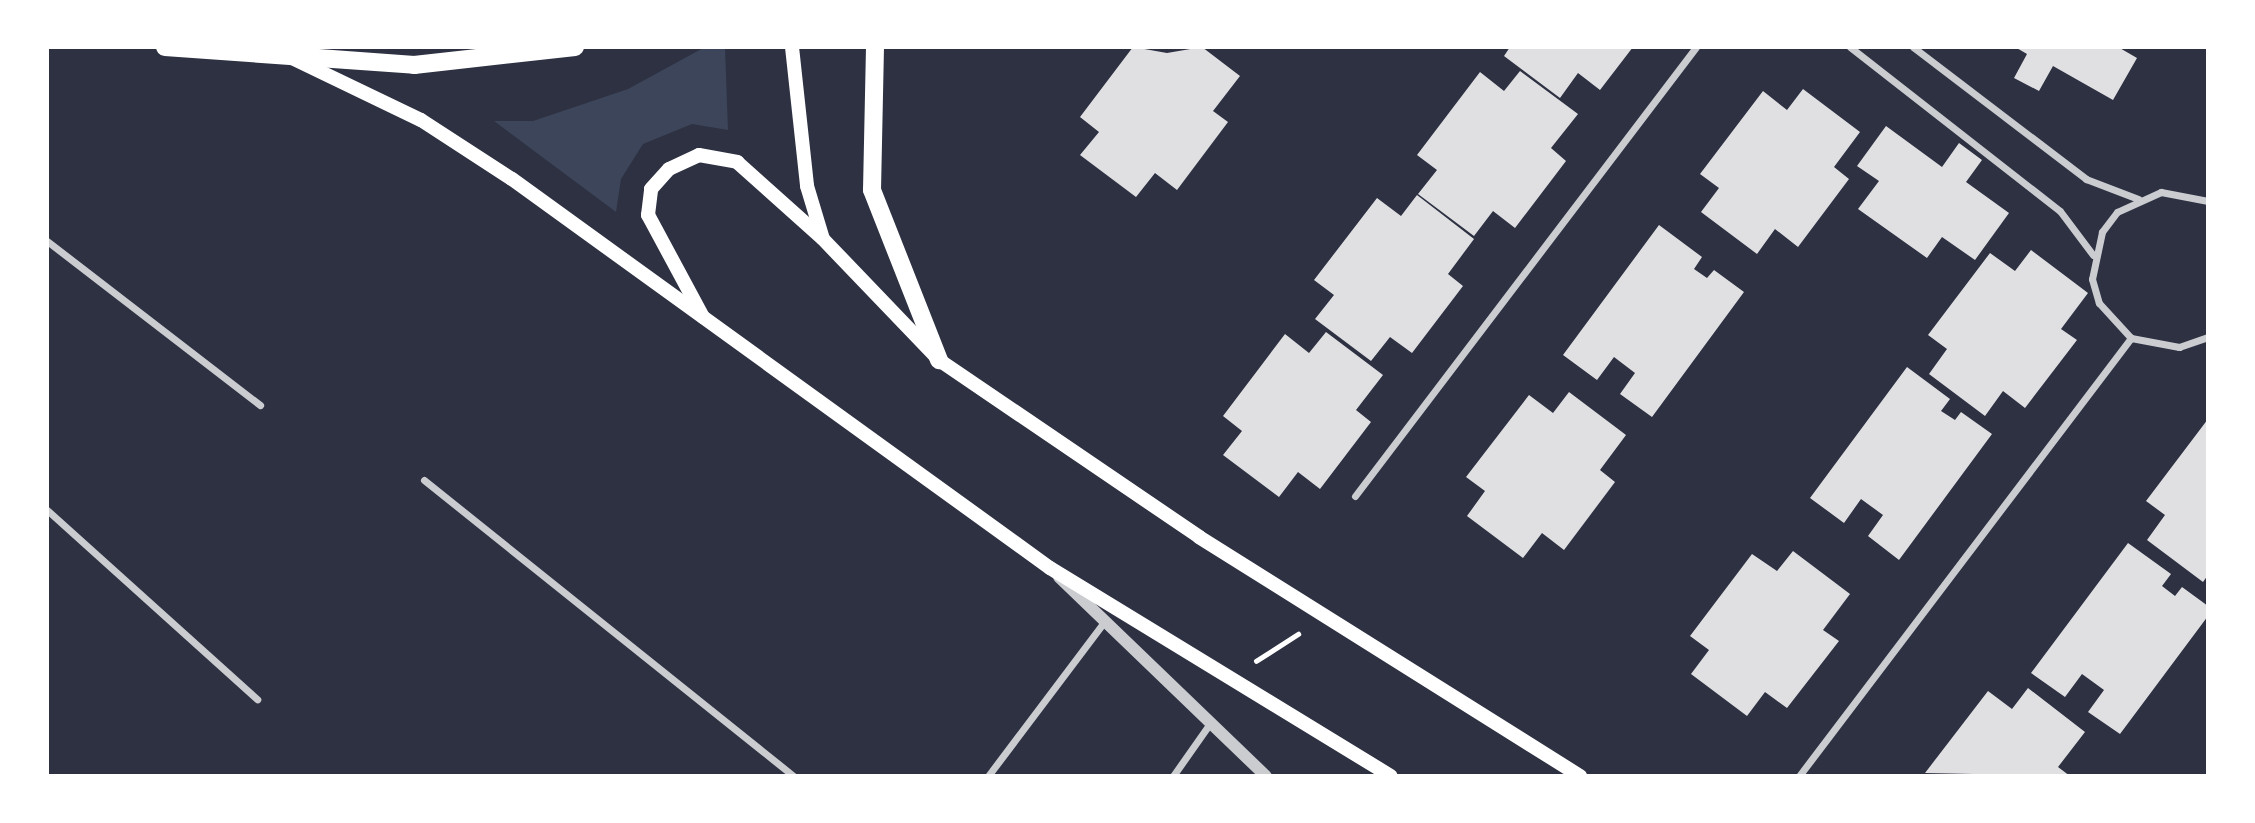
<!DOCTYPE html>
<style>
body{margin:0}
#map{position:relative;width:2255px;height:823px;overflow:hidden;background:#2d3142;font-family:Overpass,sans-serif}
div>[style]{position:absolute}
.green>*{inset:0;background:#3c4559}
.building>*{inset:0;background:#e0e0e3}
.path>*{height:4.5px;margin:-2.25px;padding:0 2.25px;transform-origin:2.25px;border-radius:2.25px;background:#fff}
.minor>*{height:7px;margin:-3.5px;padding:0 3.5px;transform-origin:3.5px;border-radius:3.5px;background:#caccd0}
.tertiary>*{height:12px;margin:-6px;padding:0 6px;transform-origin:6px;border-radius:6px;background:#caccd0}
.secondary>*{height:14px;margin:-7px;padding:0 7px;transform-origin:7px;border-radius:7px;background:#fff}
.primary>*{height:18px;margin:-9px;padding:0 9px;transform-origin:9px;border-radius:9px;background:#fff}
span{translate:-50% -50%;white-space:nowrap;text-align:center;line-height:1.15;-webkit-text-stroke:7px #fff;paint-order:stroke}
.frame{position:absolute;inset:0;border:49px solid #fff;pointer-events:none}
</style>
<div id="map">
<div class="green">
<div style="clip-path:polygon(705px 47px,725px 47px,728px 130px,692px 124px,643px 144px,621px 179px,616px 212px,494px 121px,533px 121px,628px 89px)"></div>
</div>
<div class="building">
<div style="clip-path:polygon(1133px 47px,1167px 53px,1202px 47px,1240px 76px,1213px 111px,1228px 122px,1177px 190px,1155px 173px,1136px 197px,1080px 155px,1099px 132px,1080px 117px)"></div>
<div style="clip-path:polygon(1510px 47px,1633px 47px,1600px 90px,1578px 73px,1560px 98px,1504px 56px)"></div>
<div style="clip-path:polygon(2015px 47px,2118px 47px,2137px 58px,2113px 100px,2053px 66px,2039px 91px,2014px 78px,2027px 54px)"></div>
<div style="clip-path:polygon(1520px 71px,1578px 114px,1551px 148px,1566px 161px,1515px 228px,1493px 211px,1474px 236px,1418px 194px,1437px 170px,1417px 155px,1480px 72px,1504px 91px)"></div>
<div style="clip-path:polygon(1803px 89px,1860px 132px,1834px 167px,1849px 179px,1798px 247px,1775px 229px,1757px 254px,1701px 212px,1719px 188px,1700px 174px,1763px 91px,1787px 110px)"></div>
<div style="clip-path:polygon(1886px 126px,1942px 167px,1959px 143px,1982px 160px,1966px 182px,2009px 213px,1975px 260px,1942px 237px,1927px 258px,1858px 209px,1879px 181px,1857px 166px)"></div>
<div style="clip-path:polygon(1417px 195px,1474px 239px,1448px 274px,1463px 286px,1412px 353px,1390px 337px,1371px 361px,1315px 319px,1334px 295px,1314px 280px,1377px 198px,1401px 216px)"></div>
<div style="clip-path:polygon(1659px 225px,1702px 257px,1694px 269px,1707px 278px,1714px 270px,1744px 292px,1652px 417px,1620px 394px,1635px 373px,1614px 357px,1597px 380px,1563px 355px)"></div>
<div style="clip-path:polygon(2031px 250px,2088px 293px,2061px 329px,2077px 340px,2025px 408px,2003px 391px,1985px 416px,1929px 374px,1947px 349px,1928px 335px,1990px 253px,2015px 271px)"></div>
<div style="clip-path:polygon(1326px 332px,1383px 375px,1356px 410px,1371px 422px,1320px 489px,1298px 472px,1279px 497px,1223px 455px,1242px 431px,1223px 416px,1285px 334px,1309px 353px)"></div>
<div style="clip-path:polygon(1907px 367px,1950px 399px,1941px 411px,1955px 420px,1961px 412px,1992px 434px,1899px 560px,1868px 536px,1883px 515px,1861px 499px,1844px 523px,1810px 498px)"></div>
<div style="clip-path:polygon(1569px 392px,1626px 435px,1600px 470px,1615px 482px,1564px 550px,1542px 533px,1523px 558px,1467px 516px,1485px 491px,1466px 477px,1529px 395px,1553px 413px)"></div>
<div style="clip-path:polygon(2208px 419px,2208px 575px,2203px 582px,2147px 540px,2165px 515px,2146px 501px)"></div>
<div style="clip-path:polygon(2128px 543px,2171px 574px,2162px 586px,2175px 596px,2182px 587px,2208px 606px,2208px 616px,2120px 734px,2088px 712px,2104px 690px,2082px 674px,2065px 697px,2031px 673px)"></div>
<div style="clip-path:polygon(1793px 551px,1850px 594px,1823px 630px,1839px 641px,1787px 708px,1765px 692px,1747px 716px,1691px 674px,1709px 650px,1690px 636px,1752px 554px,1777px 571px)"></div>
<div style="clip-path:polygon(2028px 688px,2085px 732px,2058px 767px,2070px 776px,1925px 773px,1988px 691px,2012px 709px)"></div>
</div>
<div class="path">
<div style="left:1256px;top:661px;width:50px;rotate:-32.7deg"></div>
</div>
<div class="minor">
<div style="left:1850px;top:47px;width:266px;rotate:38deg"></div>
<div style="left:2060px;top:211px;width:55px;rotate:53.1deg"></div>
<div style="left:1913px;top:47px;width:218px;rotate:37.3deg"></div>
<div style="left:2086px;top:179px;width:56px;rotate:21deg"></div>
<div style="left:2208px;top:201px;width:48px;rotate:-169.2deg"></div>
<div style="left:2161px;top:192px;width:48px;rotate:155.6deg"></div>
<div style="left:2117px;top:212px;width:25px;rotate:127deg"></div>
<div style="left:2102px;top:232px;width:48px;rotate:102deg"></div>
<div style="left:2092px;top:279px;width:25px;rotate:74deg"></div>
<div style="left:2099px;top:303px;width:47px;rotate:47.6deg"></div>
<div style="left:2131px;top:338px;width:49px;rotate:10.6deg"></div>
<div style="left:2179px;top:347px;width:31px;rotate:-19deg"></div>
<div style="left:47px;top:241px;width:269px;rotate:37.6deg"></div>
<div style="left:424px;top:480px;width:474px;rotate:38.7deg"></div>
<div style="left:1355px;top:496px;width:564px;rotate:-52.78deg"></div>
<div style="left:47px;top:510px;width:283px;rotate:42deg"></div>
<div style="left:988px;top:776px;width:193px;rotate:-53deg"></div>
<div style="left:1173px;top:776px;width:66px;rotate:-54.9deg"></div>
<div style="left:1799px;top:776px;width:550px;rotate:-52.84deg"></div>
</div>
<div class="tertiary">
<div style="left:1059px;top:577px;width:287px;rotate:43.9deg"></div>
</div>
<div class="secondary">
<div style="left:792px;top:47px;width:140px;rotate:83.8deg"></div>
<div style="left:807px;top:186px;width:55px;rotate:73.2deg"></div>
<div style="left:823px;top:239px;width:168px;rotate:46.2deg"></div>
<div style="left:939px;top:360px;width:315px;rotate:34.2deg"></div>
<div style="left:1199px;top:537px;width:450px;rotate:32.1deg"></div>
<div style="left:294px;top:59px;width:141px;rotate:25.7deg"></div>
<div style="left:421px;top:120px;width:108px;rotate:33deg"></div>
<div style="left:512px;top:179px;width:664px;rotate:35.87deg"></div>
<div style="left:1050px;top:568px;width:399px;rotate:31.4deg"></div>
<div style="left:703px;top:317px;width:116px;rotate:-118.3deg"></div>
<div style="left:648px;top:215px;width:26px;rotate:-83deg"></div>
<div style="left:651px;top:189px;width:27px;rotate:-48deg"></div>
<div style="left:669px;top:169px;width:33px;rotate:-25deg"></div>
<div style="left:699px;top:155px;width:39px;rotate:10deg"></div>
<div style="left:737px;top:162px;width:114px;rotate:41.8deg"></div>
</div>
<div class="primary">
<div style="left:165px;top:47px;width:250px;rotate:4.1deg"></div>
<div style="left:414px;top:65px;width:162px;rotate:-6.4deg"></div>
<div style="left:875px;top:47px;width:143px;rotate:91.2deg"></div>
<div style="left:872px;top:190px;width:183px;rotate:68.5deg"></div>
</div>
<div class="frame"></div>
</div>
